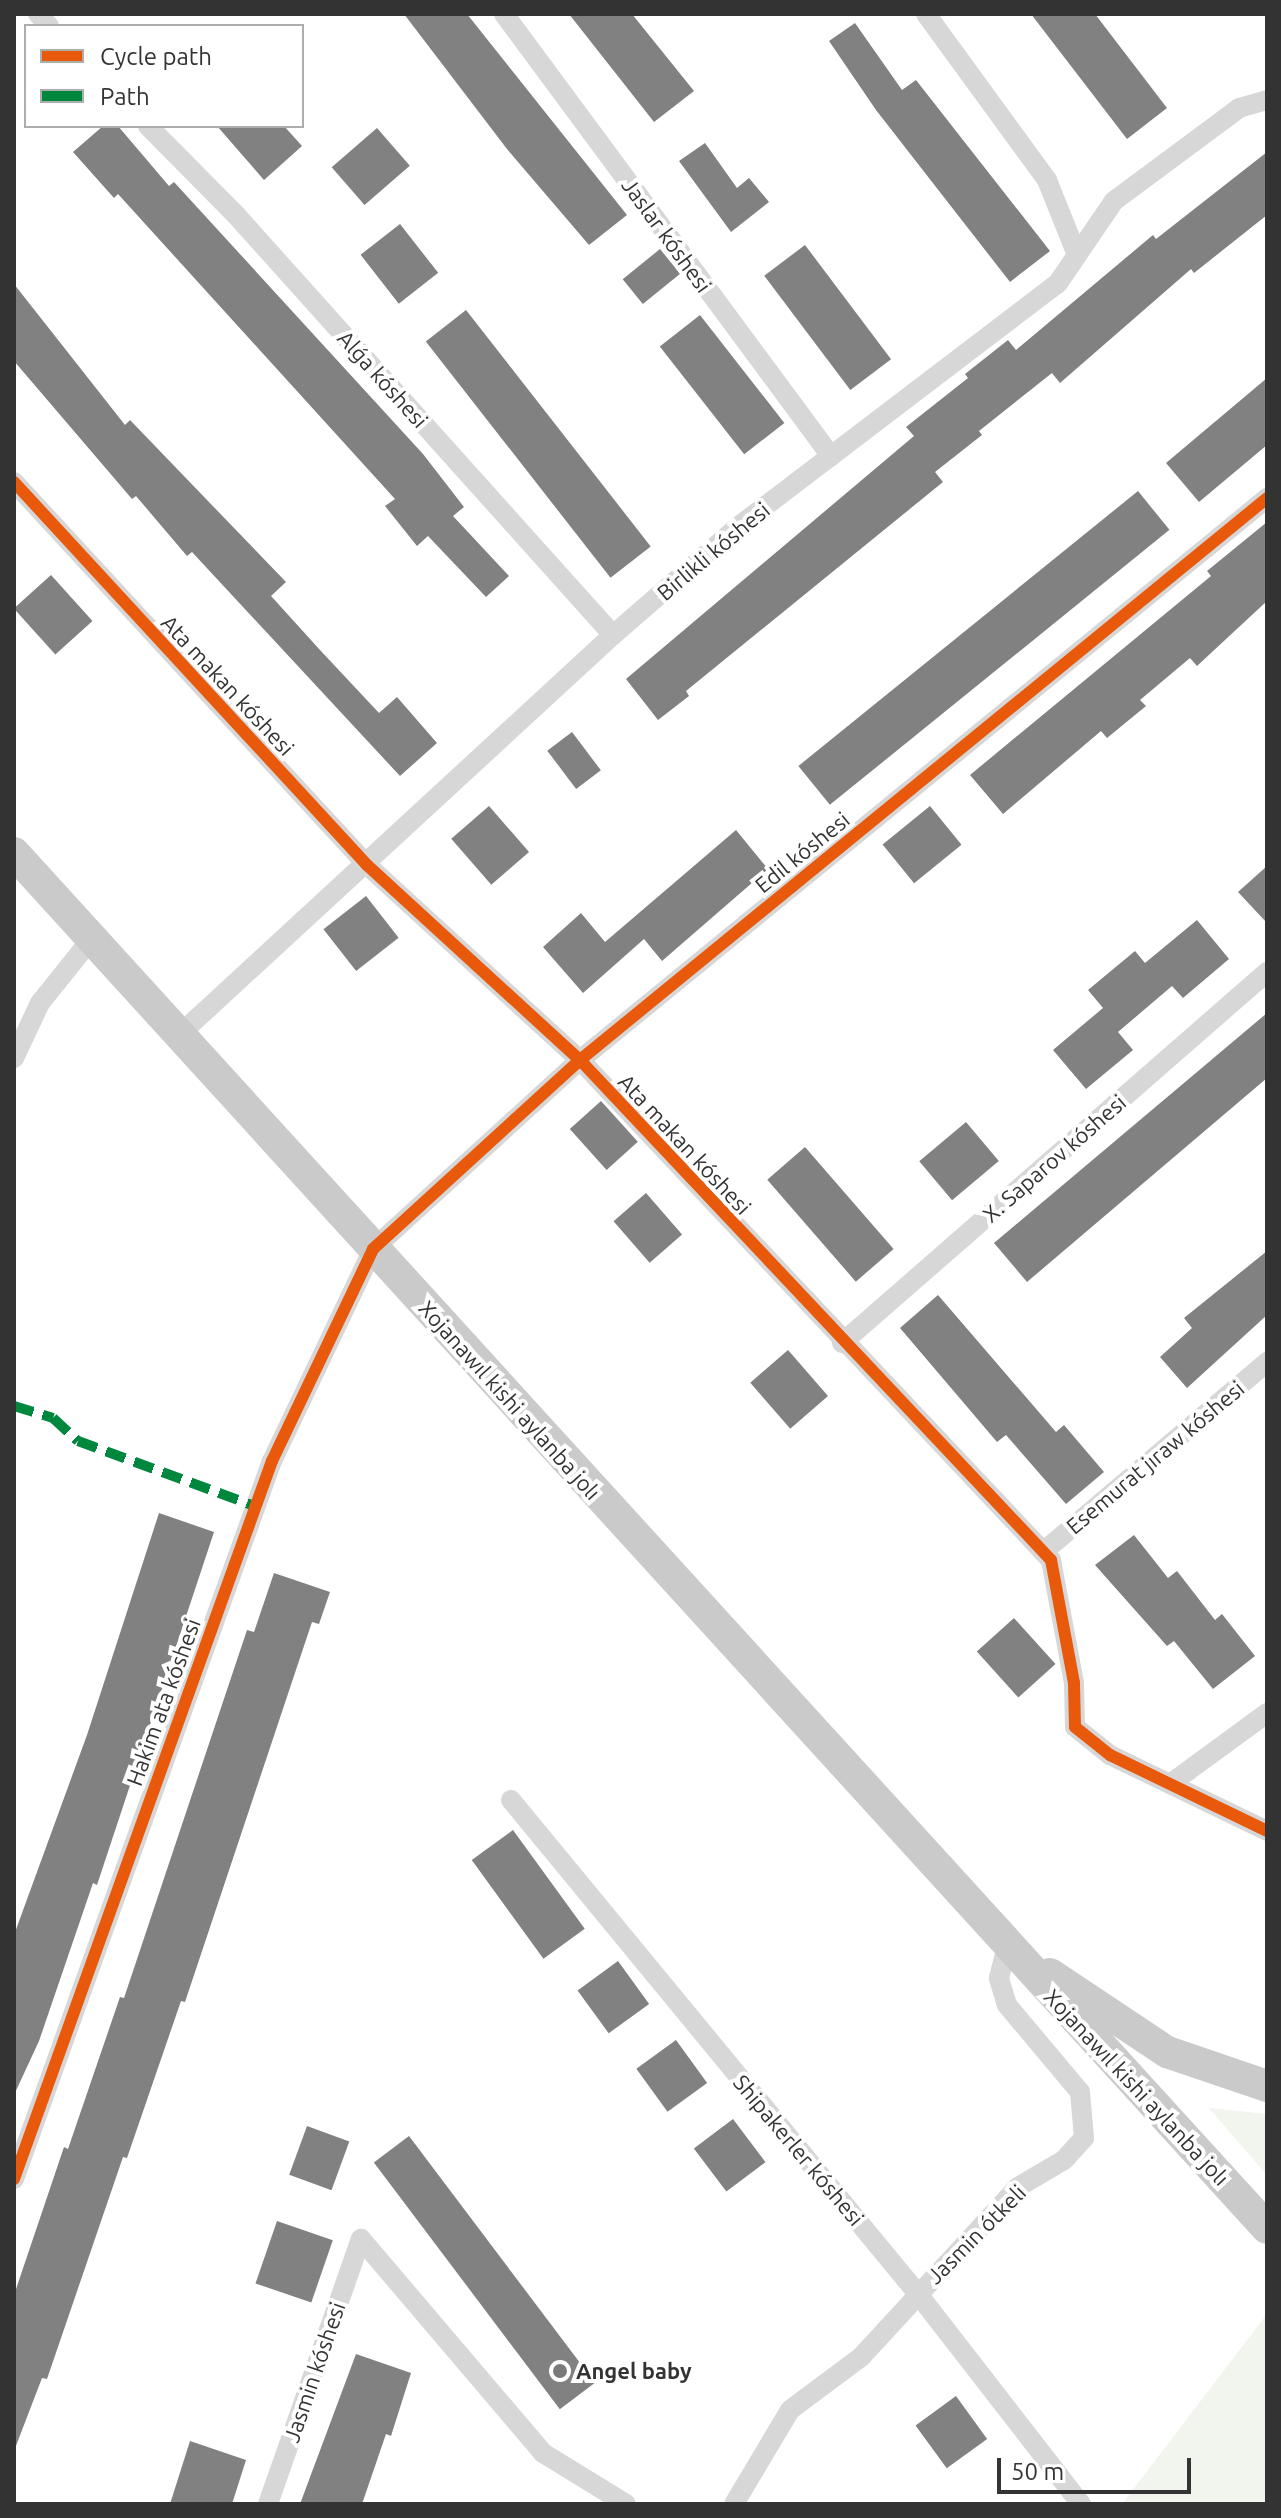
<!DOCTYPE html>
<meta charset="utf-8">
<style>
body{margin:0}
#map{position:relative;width:1281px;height:2518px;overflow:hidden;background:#fff;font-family:Ubuntu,sans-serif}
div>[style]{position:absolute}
.green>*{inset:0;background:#f1f5ed}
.building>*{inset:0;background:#818181;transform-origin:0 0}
.minor>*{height:20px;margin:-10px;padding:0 10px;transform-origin:10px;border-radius:10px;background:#d7d7d7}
.primary>*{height:32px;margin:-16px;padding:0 16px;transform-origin:16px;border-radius:16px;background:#cacaca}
.quiet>*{height:10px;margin-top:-5px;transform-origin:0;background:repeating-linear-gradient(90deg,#00873e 0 20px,transparent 0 30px)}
.cycleway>*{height:12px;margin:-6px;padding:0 6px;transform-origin:6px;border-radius:6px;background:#e8590c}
.dots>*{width:22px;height:22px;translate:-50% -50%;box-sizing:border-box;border:4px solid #fff;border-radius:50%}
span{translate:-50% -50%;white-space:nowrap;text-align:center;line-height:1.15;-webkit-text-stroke:8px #fff;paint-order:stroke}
.street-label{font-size:22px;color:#333}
.poi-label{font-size:22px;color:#333;font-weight:700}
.left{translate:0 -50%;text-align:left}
.frame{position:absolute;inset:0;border:16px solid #333;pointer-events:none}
.legend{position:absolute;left:24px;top:24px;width:280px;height:104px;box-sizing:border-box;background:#fff;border:2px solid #adadad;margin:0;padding:10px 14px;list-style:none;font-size:24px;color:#333}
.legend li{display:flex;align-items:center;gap:16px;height:40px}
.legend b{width:40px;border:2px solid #adadad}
.scale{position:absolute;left:997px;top:2458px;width:194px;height:36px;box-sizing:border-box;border:4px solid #333;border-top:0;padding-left:10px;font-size:24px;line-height:28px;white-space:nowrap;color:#333;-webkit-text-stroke:6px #fff;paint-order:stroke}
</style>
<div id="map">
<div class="green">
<div style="clip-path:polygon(1209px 2108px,1267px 2114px,1266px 2174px)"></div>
<div style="clip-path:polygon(1267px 2314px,1267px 2504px,1122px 2504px)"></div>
</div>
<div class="building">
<div style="clip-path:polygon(404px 14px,467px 14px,627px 215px,589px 245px,507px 149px)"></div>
<div style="clip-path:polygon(569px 14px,632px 14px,694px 91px,654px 122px)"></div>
<div style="clip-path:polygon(1031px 14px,1095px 14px,1167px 108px,1127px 139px)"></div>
<div style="clip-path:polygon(855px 23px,902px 90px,916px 80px,1050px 251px,1010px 282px,876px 110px,829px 41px)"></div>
<div style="clip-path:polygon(103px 126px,118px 126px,169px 186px,174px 182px,423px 454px,464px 507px,453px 516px,509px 576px,486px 597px,428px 536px,417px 546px,385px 506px,395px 499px,118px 194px,114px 198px,73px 152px)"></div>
<div style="clip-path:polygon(217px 126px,284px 126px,302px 146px,264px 180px)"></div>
<div style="left:377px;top:128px;width:50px;height:60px;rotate:49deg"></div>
<div style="clip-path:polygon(705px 143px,737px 188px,749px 178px,769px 202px,731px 232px,679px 161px)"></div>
<div style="clip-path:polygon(1267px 152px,1267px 215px,1194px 273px,1191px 269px,1060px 383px,1052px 373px,979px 431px,982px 435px,935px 472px,943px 482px,686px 691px,689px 696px,658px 720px,626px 679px,914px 436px,906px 427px,968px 378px,965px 374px,1008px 340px,1016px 350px,1153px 235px,1156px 239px)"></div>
<div style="left:400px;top:224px;width:62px;height:50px;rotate:52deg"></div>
<div style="left:805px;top:245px;width:143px;height:51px;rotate:53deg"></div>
<div style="left:660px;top:249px;width:32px;height:48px;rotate:51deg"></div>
<div style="clip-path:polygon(14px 284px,125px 425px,130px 420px,286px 582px,271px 596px,320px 650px,379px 713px,397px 697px,437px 743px,400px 776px,192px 552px,187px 556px,136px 496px,132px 499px,14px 361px)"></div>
<div style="left:466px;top:310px;width:300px;height:51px;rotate:52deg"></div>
<div style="left:700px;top:315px;width:137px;height:51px;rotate:52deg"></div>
<div style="clip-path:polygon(1267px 378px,1267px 445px,1199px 502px,1166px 463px)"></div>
<div style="left:1138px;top:491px;width:50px;height:437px;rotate:51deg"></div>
<div style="clip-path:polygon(1267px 522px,1267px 601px,1197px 666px,1190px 658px,1140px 700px,1146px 706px,1107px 738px,1101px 731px,1003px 814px,970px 775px,1211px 576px,1207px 571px)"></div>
<div style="left:51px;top:575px;width:62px;height:50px;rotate:48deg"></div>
<div style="left:572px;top:732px;width:48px;height:31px;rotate:53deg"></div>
<div style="left:489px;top:806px;width:61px;height:50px;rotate:49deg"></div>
<div style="left:930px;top:806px;width:50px;height:61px;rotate:51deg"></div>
<div style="clip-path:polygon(736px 830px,768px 869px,662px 961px,644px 939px,583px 993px,543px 947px,581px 913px,605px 942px)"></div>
<div style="clip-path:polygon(1267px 866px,1267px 923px,1238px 892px)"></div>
<div style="left:366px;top:896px;width:53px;height:54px;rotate:52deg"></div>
<div style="clip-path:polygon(1197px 920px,1229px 959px,1183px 998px,1172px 986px,1118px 1032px,1133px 1050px,1086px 1089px,1053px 1050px,1103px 1008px,1088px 990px,1135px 951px,1145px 963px)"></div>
<div style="clip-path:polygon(1267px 1013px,1267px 1078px,1027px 1282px,994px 1243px)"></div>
<div style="left:601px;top:1101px;width:55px;height:42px;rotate:48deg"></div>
<div style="left:966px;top:1122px;width:51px;height:61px;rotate:50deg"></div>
<div style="left:805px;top:1147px;width:135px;height:50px;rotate:49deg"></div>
<div style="left:646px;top:1193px;width:55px;height:43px;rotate:49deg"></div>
<div style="clip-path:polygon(1267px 1251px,1267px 1315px,1187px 1388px,1160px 1357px,1192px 1328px,1184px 1318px)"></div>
<div style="clip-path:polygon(938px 1295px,1056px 1432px,1064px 1425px,1104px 1472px,1066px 1504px,1006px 1435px,997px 1442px,900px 1328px)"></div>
<div style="left:788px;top:1350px;width:61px;height:50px;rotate:49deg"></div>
<div style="clip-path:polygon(159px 1513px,214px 1532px,97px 1885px,93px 1883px,39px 2041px,14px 2095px,14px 1935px,87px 1735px)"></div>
<div style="clip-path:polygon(1134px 1535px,1168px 1578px,1177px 1571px,1215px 1620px,1222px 1614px,1255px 1656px,1213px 1689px,1174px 1641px,1167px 1646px,1095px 1565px)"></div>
<div style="clip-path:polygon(274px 1573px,330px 1592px,319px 1624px,312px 1622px,185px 2002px,181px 2001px,127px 2158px,123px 2157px,47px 2379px,42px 2378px,14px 2451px,14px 2295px,64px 2147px,68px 2149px,120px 1997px,124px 1998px,247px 1630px,254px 1632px)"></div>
<div style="left:1014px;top:1618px;width:62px;height:50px;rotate:48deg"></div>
<div style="left:513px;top:1830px;width:122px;height:51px;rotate:54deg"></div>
<div style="left:618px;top:1961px;width:53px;height:50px;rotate:54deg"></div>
<div style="left:676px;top:2040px;width:53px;height:49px;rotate:54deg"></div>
<div style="left:733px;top:2119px;width:54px;height:49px;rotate:53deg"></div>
<div style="left:307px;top:2126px;width:45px;height:52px;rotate:20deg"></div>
<div style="left:409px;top:2136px;width:309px;height:44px;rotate:53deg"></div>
<div style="left:277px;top:2221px;width:59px;height:66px;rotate:19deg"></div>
<div style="clip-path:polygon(356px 2354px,411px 2373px,391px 2436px,386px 2434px,362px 2504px,300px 2504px)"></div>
<div style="left:956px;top:2396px;width:53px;height:50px;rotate:54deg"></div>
<div style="clip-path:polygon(190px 2441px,246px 2460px,232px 2504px,170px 2504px)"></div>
</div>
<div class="minor">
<div style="left:38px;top:14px;width:16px;rotate:47deg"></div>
<div style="left:504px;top:14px;width:550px;rotate:53.51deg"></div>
<div style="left:926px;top:14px;width:205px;rotate:53.9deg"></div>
<div style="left:1047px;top:180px;width:81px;rotate:68.2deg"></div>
<div style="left:148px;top:126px;width:125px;rotate:45.3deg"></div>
<div style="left:236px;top:215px;width:564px;rotate:48.09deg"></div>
<div style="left:14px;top:482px;width:521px;rotate:47.33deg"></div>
<div style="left:367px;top:865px;width:289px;rotate:42.5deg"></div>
<div style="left:580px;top:1060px;width:687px;rotate:46.71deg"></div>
<div style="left:1051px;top:1560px;width:125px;rotate:79.4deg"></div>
<div style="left:1074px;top:1683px;width:44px;rotate:88.7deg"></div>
<div style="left:1075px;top:1727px;width:45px;rotate:38.7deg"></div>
<div style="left:1110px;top:1755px;width:174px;rotate:25.8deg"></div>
<div style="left:179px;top:1035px;width:590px;rotate:-42.67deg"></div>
<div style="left:613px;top:635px;width:167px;rotate:-40.9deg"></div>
<div style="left:739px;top:526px;width:401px;rotate:-37.3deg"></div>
<div style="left:1058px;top:283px;width:99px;rotate:-55.7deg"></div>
<div style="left:1114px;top:201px;width:156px;rotate:-36.6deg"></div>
<div style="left:1239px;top:108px;width:29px;rotate:-16deg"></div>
<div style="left:14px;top:1058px;width:61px;rotate:-64.7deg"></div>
<div style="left:40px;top:1003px;width:83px;rotate:-51.3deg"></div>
<div style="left:842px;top:1343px;width:564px;rotate:-41.12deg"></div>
<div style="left:1043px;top:1552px;width:294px;rotate:-40.3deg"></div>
<div style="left:1170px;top:1784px;width:120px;rotate:-36.2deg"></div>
<div style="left:511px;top:1800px;width:640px;rotate:50.52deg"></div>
<div style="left:918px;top:2294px;width:266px;rotate:52.2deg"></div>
<div style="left:14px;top:2179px;width:763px;rotate:-70.24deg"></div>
<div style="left:272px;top:1461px;width:235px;rotate:-64.5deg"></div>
<div style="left:373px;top:1249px;width:280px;rotate:-42.4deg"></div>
<div style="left:580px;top:1060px;width:888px;rotate:-39.28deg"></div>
<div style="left:361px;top:2239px;width:281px;rotate:49.6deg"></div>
<div style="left:543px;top:2453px;width:97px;rotate:31.6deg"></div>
<div style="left:268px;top:2504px;width:281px;rotate:-70.7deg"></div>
<div style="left:734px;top:2504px;width:109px;rotate:-59.2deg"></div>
<div style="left:790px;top:2410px;width:89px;rotate:-36.7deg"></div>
<div style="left:861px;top:2357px;width:231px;rotate:-47.3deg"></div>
<div style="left:1018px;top:2187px;width:53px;rotate:-30.4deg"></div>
<div style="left:1064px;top:2160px;width:30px;rotate:-48deg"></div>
<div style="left:1084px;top:2138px;width:46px;rotate:-95deg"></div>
<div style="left:1080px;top:2092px;width:114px;rotate:-130deg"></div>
<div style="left:1007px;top:2005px;width:28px;rotate:-107deg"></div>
<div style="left:999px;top:1978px;width:33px;rotate:-76deg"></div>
</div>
<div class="primary">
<div style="left:14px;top:853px;width:1860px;rotate:47.66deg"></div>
<div style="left:1050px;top:1974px;width:141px;rotate:33.7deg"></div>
<div style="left:1167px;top:2052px;width:106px;rotate:18.8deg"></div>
</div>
<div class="quiet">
<div style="left:14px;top:1406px;width:41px;rotate:17.1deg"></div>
<div style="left:53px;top:1418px;width:34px;rotate:43deg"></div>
<div style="left:78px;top:1441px;width:189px;rotate:20.2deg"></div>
</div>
<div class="cycleway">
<div style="left:14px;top:482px;width:521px;rotate:47.33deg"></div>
<div style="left:367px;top:865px;width:289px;rotate:42.5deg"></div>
<div style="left:580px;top:1060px;width:687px;rotate:46.71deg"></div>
<div style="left:1051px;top:1560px;width:125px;rotate:79.4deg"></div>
<div style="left:1074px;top:1683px;width:44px;rotate:88.7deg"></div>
<div style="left:1075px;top:1727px;width:45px;rotate:38.7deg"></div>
<div style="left:1110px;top:1755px;width:174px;rotate:25.8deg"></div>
<div style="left:14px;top:2179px;width:763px;rotate:-70.24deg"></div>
<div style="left:272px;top:1461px;width:235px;rotate:-64.5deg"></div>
<div style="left:373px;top:1249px;width:280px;rotate:-42.4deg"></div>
<div style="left:580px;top:1060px;width:888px;rotate:-39.28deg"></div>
</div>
<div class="dots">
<div style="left:560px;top:2371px;background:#7a7a7a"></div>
</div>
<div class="street-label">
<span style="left:667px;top:235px;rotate:54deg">Jaslar kóshesi</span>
<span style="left:383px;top:379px;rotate:48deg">Alǵa kóshesi</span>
<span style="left:713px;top:551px;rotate:-40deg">Birlikli kóshesi</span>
<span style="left:228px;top:685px;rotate:47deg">Ata makan kóshesi</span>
<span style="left:802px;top:852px;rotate:-39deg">Edil kóshesi</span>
<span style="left:685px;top:1144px;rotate:47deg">Ata makan kóshesi</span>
<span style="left:1054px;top:1158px;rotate:-41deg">X. Saparov kóshesi</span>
<span style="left:510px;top:1400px;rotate:48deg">Xojanawıl kishi aylanba jolı</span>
<span style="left:1155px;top:1457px;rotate:-40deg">Esemurat jıraw kóshesi</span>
<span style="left:163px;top:1702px;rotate:-70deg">Hakim ata kóshesi</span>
<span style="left:1137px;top:2087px;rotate:47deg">Xojanawıl kishi aylanba jolı</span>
<span style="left:799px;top:2150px;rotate:50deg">Shipakerler kóshesi</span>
<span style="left:976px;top:2234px;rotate:-45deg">Jasmin ótkeli</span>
<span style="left:314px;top:2372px;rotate:-71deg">Jasmin kóshesi</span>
</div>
<div class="poi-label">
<span class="left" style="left:576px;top:2371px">Angel baby</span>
</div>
<div class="frame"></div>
<ul class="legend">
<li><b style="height:10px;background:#e8590c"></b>Cycle path</li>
<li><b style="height:10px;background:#00873e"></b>Path</li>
</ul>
<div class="scale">50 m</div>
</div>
